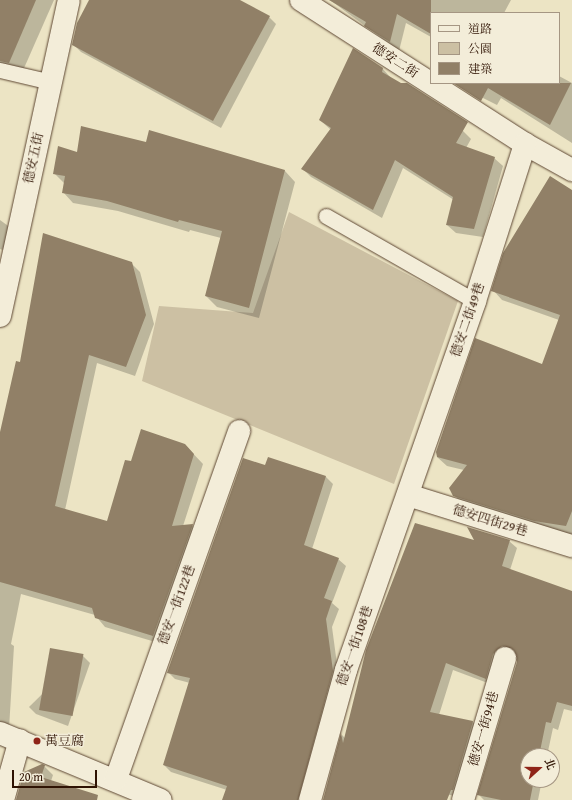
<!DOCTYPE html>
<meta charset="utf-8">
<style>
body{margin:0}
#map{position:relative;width:572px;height:800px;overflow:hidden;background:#ece4c4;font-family:"Gentium Book Plus","Noto Serif TC",serif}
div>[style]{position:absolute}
.green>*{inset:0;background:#ccc0a3}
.shadow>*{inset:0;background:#0003}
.building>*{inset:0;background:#918067;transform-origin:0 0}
.roads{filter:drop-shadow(0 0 1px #5e4733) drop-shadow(0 0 1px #5e4733)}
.service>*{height:15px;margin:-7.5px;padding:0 7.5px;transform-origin:7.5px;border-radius:7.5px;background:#f3edd9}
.minor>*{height:22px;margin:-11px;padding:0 11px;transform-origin:11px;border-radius:11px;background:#f3edd9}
.dots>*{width:11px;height:11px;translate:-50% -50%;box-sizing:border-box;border:2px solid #f3edd9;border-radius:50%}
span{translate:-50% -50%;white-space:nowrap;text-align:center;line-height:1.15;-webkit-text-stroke:3px #f3edd9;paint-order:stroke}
.street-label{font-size:13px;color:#2f1303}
.poi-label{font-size:13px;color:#2f1303}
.left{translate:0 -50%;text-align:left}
.legend{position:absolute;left:430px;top:12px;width:130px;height:72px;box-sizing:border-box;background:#f3edd9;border:1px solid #a59683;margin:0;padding:5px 7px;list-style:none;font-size:12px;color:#2f1303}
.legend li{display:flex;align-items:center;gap:8px;height:20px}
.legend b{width:20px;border:1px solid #a59683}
.north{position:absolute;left:520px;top:748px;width:40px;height:40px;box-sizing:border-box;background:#f3edd9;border:1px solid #a59683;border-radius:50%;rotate:69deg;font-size:11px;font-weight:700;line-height:16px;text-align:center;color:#2f1303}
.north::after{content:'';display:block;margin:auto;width:14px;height:18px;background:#8f2418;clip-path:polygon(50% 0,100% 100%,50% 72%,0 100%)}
.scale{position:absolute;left:12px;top:770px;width:85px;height:18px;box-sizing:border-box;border:2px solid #2f1303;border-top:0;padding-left:5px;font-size:12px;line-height:14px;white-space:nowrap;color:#2f1303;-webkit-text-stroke:3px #f3edd9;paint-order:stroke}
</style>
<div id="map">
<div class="green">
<div style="clip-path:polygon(289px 212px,458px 301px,394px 484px,142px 381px,159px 306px,253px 313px)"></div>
</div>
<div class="shadow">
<div style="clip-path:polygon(0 0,54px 0,21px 75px,0 68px)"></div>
<div style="clip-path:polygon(90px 0,238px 0,269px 17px,276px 24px,221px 128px,81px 52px,73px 44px)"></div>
<div style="clip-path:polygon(330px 0,511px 0,504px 13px,431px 13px,431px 37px,406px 23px,399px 51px)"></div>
<div style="clip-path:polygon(382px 68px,391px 78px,463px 131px,471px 139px,466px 148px,494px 158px,503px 166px,483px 237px,456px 233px,447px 225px,454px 200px,403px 168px,382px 218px,311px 177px,303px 169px,331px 130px,320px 120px)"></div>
<div style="clip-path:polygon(559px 76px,572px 83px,572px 143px,501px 98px,497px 105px,471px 92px,462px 83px,559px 83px)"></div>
<div style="clip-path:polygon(146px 143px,285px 171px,295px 182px,259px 318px,217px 307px,206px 296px,221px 238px,190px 230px,189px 232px,118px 211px,73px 203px,63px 192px,65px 184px,54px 173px,78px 153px)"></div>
<div style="clip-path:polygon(572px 191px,572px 534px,544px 530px,464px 505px,454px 495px,464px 470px,447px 466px,437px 457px,543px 366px,559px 320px,502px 300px,493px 290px)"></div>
<div style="clip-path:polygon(0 220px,11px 228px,6px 251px,0 249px)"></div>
<div style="clip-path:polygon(131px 263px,140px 272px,154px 324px,135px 376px,97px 363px,65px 510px,108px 522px,131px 463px,185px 445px,203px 464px,183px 526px,192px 525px,201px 534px,162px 644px,105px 627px,95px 615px,21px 594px,11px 644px,14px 646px,9px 729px,0 729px,0 436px,20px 363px)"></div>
<div style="clip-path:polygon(266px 467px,326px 477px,333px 484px,312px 549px,338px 559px,346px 566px,332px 603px,339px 609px,332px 627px,339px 679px,306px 800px,223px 800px,227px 790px,171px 772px,164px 765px,190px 683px,175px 679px,168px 672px)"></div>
<div style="clip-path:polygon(509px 541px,517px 548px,510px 570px,572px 592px,572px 711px,564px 709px,558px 730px,553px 728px,547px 756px,528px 756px,528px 780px,542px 780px,538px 800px,484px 800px,479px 795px,518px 662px,516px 655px,493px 685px,453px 670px,439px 715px,473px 722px,480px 730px,460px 797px,411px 787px,407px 800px,324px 800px,342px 735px,345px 738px,475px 542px)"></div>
<div style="clip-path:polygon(82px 655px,90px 663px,68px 726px,36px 714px,29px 707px)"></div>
<div style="clip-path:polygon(44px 766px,53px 775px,51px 781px,97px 800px,17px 800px)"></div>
</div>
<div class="building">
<div style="clip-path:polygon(0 0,36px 0,9px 63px,0 61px)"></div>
<div style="clip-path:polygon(89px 0,240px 0,270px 16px,213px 121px,72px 45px,77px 23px)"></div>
<div style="clip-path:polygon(329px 0,431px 0,431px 34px,397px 14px,390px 42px,364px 26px,366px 22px)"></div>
<div style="clip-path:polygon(353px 48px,383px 68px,382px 72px,401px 83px,407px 83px,468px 122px,456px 143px,495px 157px,474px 229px,446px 225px,453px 197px,395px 160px,373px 210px,301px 169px,331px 128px,319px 120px)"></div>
<div style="clip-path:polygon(453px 83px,571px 83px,550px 125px,488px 88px,481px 101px)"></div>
<div style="clip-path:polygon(81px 126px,146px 142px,149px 130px,285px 170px,249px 308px,205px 296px,222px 231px,179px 220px,178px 222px,107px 201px,62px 193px,65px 176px,53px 174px,58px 146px,77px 152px)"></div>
<div style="clip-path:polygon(550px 176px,572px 190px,572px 511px,566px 526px,534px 521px,453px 496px,449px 488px,467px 465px,437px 457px,436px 452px,475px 338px,542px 364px,560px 315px,491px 291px,503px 253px)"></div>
<div style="clip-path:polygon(43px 233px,132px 262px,146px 315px,126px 367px,89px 355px,55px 506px,107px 521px,125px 460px,131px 461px,141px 429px,185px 444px,194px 454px,172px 526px,193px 524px,153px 636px,95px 618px,92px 608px,0 582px,0 432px,16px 361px,20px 362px)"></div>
<div style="clip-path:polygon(268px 457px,326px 476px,304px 545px,339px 558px,324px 598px,332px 601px,326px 619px,333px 671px,298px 800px,222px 800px,227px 786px,163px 765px,190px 678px,167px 673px,243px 458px,265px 465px)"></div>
<div style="clip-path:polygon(415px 523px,474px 540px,467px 527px,510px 540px,502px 566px,572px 591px,572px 706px,557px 702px,551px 723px,546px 722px,539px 756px,528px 756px,528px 780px,534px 780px,530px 800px,501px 800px,477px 795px,517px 662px,514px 650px,502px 646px,493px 654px,486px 679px,446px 663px,430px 712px,473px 721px,453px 790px,451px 790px,447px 800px,323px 800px,341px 733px,343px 743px,366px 650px)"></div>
<div style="left:50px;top:648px;width:34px;height:63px;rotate:10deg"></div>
<div style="clip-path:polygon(42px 764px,45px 765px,41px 777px,98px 795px,97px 800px,16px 800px,24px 772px)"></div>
</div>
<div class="roads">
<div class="service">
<div style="left:0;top:70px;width:52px;rotate:13.2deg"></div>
<div style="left:326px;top:216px;width:172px;rotate:29.7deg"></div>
</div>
<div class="minor">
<div style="left:301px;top:0;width:266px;rotate:32.7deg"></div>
<div style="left:525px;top:144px;width:54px;rotate:29deg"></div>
<div style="left:0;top:316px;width:323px;rotate:-77.7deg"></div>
<div style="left:408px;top:495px;width:172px;rotate:17.3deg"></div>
<div style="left:0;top:733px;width:174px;rotate:22.6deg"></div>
<div style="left:116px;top:779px;width:369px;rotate:-70.5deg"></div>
<div style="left:3px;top:800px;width:62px;rotate:-74.2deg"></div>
<div style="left:310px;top:800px;width:135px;rotate:-74.5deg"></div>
<div style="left:346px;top:670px;width:391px;rotate:-70.7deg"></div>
<div style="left:475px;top:301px;width:165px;rotate:-72.3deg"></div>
<div style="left:463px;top:800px;width:148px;rotate:-73.5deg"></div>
</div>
</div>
<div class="dots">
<div style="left:37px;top:741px;background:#8f2418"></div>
</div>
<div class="street-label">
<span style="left:395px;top:61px;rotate:33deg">德安二街</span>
<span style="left:34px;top:158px;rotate:-78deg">德安五街</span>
<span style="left:468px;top:320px;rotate:-71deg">德安二街49巷</span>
<span style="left:490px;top:521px;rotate:17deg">德安四街29巷</span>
<span style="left:177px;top:605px;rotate:-70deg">德安一街122巷</span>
<span style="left:355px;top:646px;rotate:-71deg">德安一街108巷</span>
<span style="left:484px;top:729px;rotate:-74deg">德安一街94巷</span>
</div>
<div class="poi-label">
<span class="left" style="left:45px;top:741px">萬豆腐</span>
</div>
<ul class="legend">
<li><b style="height:5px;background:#f3edd9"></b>道路</li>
<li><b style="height:11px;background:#ccc0a3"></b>公園</li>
<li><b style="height:11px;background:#918067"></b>建築</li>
</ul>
<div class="north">北</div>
<div class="scale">20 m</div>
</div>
